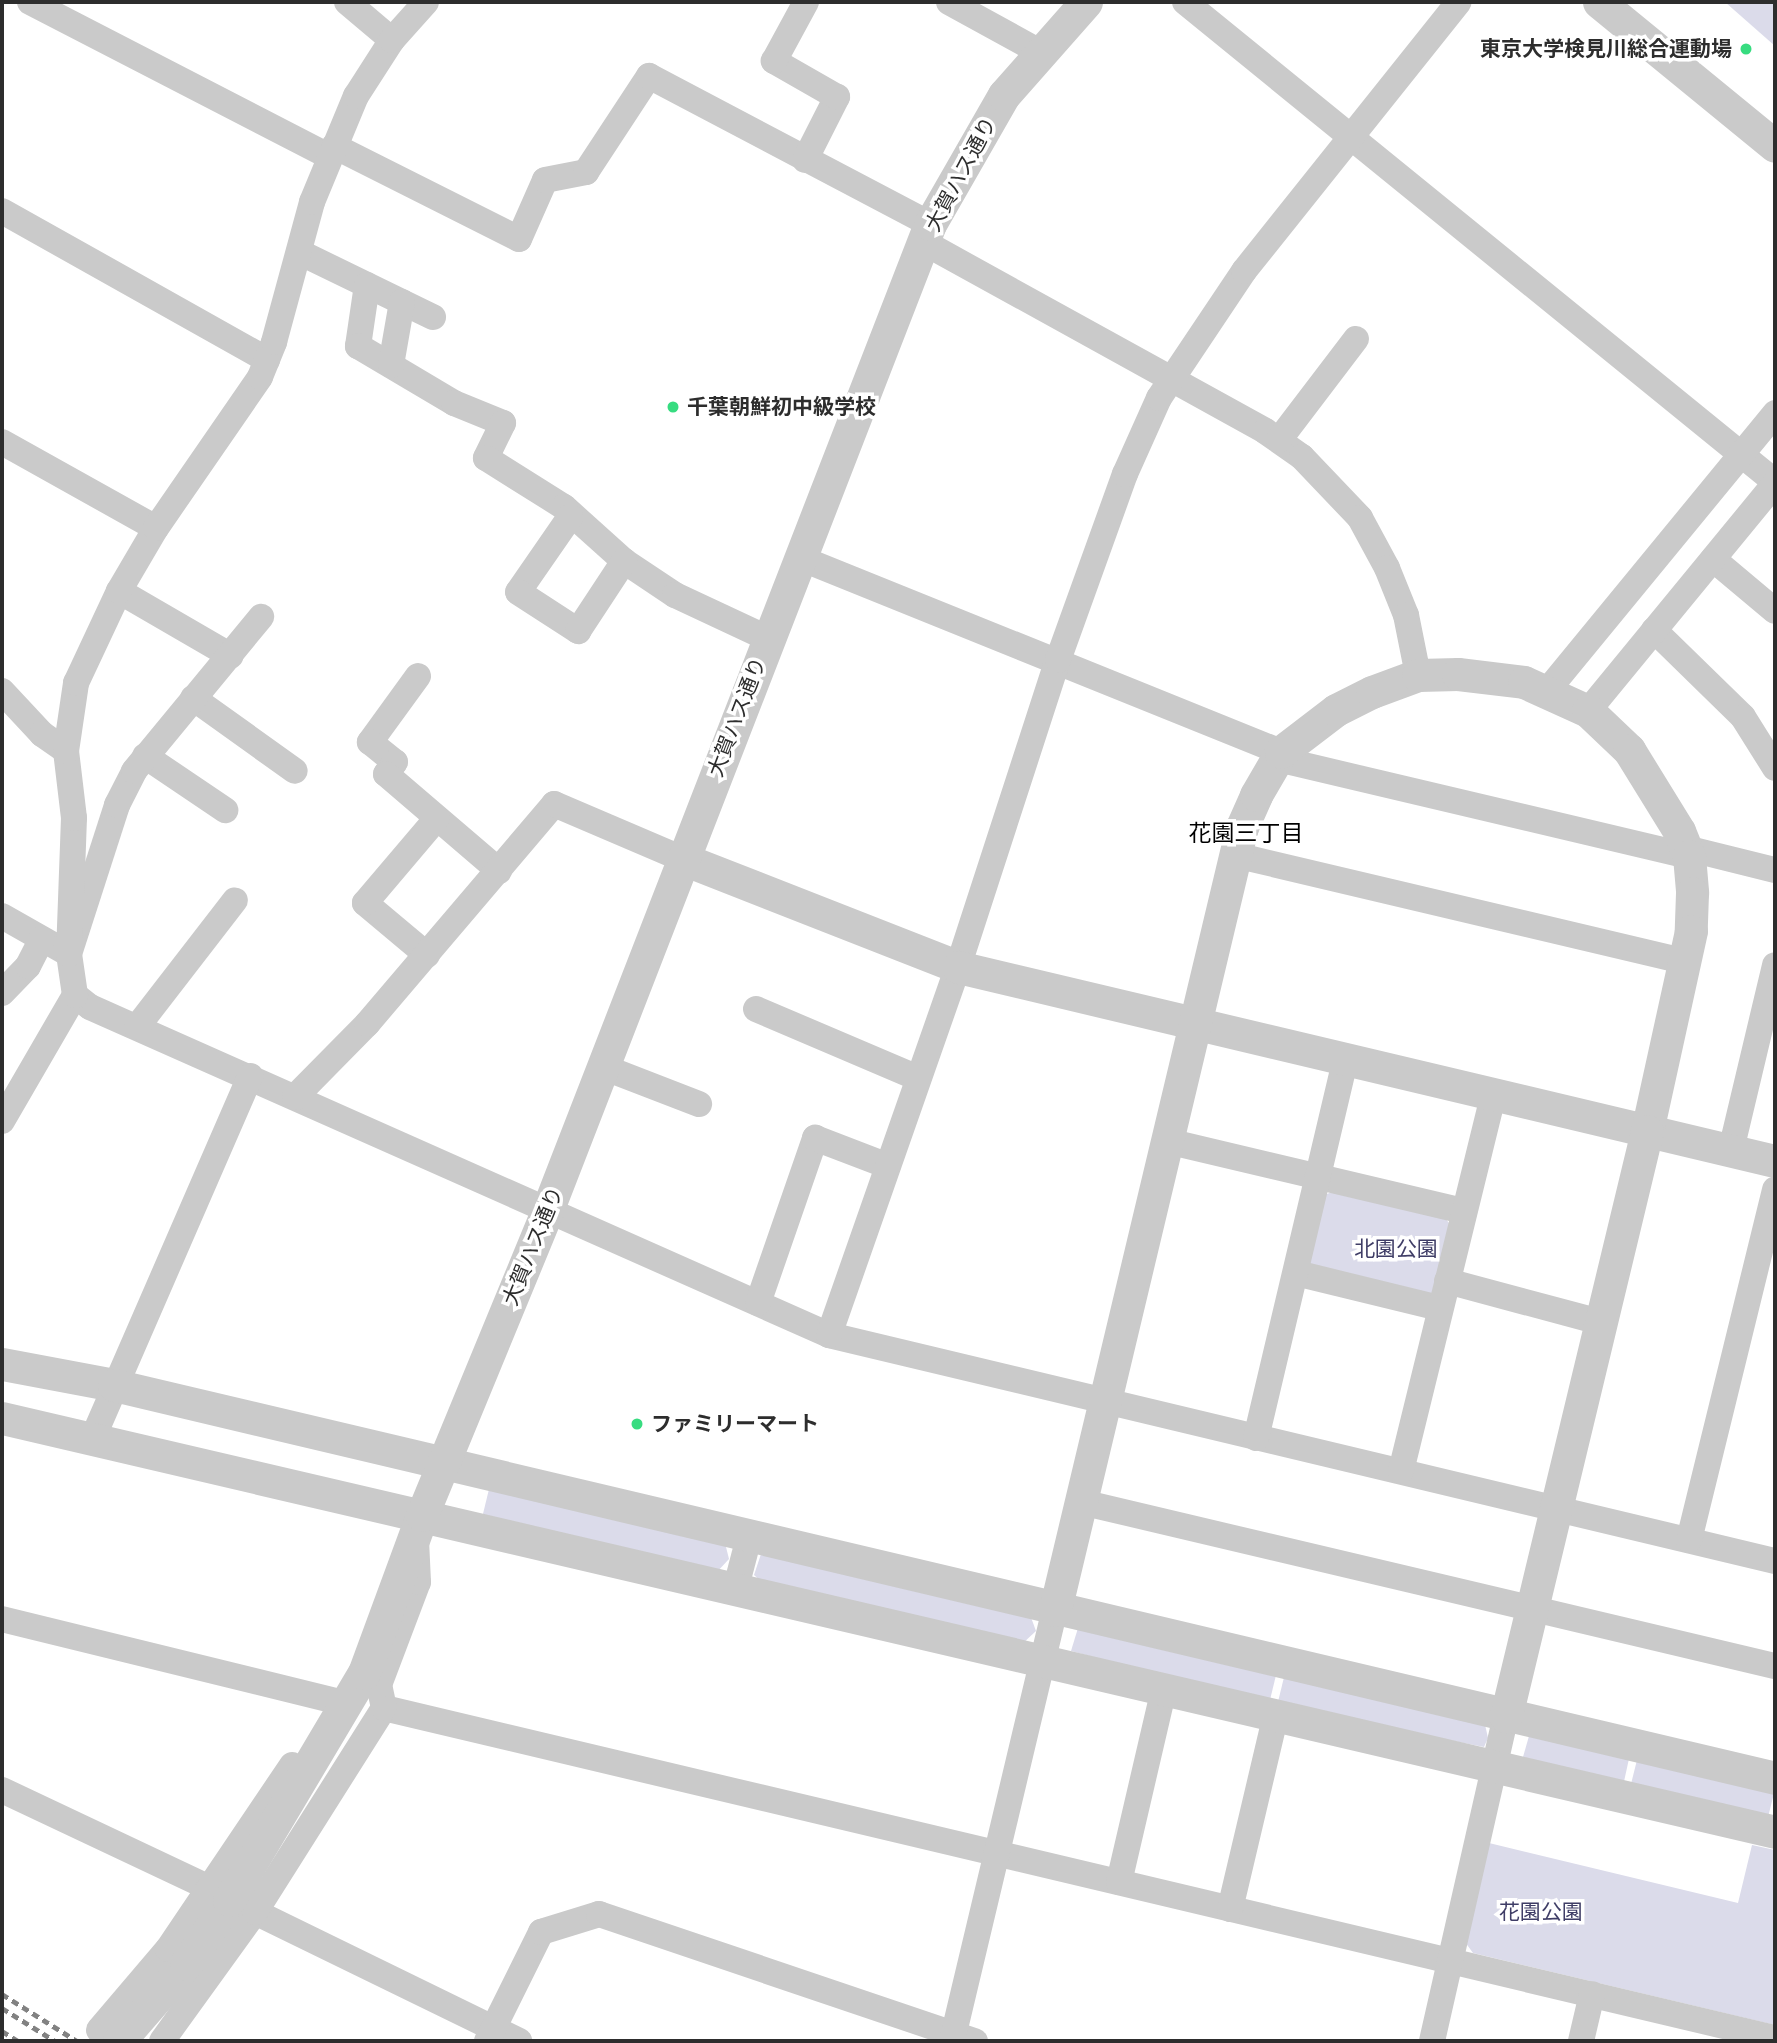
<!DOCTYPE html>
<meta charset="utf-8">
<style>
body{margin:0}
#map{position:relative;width:1777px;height:2043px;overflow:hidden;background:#fff;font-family:Helvetica,"Noto Sans JP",sans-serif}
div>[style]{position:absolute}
.green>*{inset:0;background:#dbdbea;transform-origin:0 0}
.minor>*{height:26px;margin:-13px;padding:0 13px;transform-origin:13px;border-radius:13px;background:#cacaca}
.tertiary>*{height:33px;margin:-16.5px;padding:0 16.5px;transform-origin:16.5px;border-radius:16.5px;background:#cacaca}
.rail>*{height:5px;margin-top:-2.5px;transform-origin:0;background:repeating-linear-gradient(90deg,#828282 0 7px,transparent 0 12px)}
.dots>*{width:19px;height:19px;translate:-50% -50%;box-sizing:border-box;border:4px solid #fff;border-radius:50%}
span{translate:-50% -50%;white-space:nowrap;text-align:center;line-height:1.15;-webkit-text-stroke:7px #fff;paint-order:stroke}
.poi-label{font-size:21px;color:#2d2d2d;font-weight:700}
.right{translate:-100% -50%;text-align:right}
.left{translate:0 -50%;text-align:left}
.street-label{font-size:21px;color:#2d2d2d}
.park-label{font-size:21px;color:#3f3d66}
.neighbourhood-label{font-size:23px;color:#000}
.frame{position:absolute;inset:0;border:4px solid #2d2d2d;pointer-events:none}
</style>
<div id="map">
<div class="green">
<div style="clip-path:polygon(1725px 2px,1775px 2px,1775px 46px)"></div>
<div style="clip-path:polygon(1332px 1192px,1446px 1219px,1451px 1226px,1437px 1292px,1429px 1300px,1313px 1271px,1308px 1260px,1322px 1196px)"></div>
<div style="clip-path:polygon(490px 1485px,724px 1539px,729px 1559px,716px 1573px,482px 1518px)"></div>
<div style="clip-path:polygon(761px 1554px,1029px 1612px,1036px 1631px,1021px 1645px,764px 1584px,754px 1575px)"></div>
<div style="clip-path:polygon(1078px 1628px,1277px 1671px,1269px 1704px,1071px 1651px)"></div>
<div style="clip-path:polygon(1285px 1673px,1484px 1720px,1488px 1738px,1484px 1747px,1277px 1706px)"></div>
<div style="clip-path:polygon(1529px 1736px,1630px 1754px,1623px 1786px,1523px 1757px)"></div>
<div style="left:1638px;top:1756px;width:141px;height:34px;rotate:14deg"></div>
<div style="clip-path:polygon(1489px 1843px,1738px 1903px,1752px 1845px,1775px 1850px,1775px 2025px,1473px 1953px,1465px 1942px)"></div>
</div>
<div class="minor">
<div style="left:30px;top:2px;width:338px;rotate:27.3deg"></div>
<div style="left:347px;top:2px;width:59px;rotate:40.2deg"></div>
<div style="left:949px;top:2px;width:104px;rotate:28.8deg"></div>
<div style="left:1185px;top:2px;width:761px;rotate:39.13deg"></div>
<div style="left:334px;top:146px;width:207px;rotate:26.7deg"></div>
<div style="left:519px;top:239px;width:64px;rotate:-66.2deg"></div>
<div style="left:545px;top:180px;width:42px;rotate:-11deg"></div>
<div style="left:586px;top:172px;width:115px;rotate:-56.7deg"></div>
<div style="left:649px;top:76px;width:318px;rotate:27.8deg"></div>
<div style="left:805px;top:160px;width:71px;rotate:-63.1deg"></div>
<div style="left:837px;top:97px;width:73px;rotate:-150.3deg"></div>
<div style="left:774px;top:61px;width:67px;rotate:-61.5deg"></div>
<div style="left:2px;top:211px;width:304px;rotate:29.3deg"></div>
<div style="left:925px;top:243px;width:389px;rotate:28.9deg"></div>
<div style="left:1265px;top:431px;width:45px;rotate:35.1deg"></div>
<div style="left:1302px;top:457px;width:84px;rotate:46.4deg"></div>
<div style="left:1360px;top:518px;width:57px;rotate:61.6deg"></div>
<div style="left:1387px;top:568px;width:51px;rotate:68deg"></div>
<div style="left:1406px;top:615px;width:61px;rotate:78.7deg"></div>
<div style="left:299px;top:252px;width:149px;rotate:25.9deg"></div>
<div style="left:367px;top:285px;width:62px;rotate:98.4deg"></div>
<div style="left:358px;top:346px;width:112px;rotate:30.7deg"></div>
<div style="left:454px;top:403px;width:53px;rotate:22.2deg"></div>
<div style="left:503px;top:423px;width:39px;rotate:116deg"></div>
<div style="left:486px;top:458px;width:92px;rotate:32.1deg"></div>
<div style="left:564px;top:507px;width:81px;rotate:42deg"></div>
<div style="left:624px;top:561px;width:61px;rotate:33.7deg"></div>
<div style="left:675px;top:595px;width:102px;rotate:25.1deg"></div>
<div style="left:391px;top:365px;width:64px;rotate:-80.1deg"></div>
<div style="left:1279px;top:440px;width:127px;rotate:-52.7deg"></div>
<div style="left:2px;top:442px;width:176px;rotate:29.2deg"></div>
<div style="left:570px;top:517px;width:91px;rotate:124.7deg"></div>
<div style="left:518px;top:592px;width:72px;rotate:33deg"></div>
<div style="left:578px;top:631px;width:84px;rotate:-56.7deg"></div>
<div style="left:800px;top:558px;width:519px;rotate:21.97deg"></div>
<div style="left:1713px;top:559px;width:81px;rotate:40deg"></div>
<div style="left:119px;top:591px;width:129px;rotate:30.1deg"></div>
<div style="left:1654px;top:630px;width:124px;rotate:44.3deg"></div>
<div style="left:1743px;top:717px;width:60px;rotate:57.9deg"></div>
<div style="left:418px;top:676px;width:82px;rotate:126deg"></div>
<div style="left:370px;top:742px;width:32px;rotate:39deg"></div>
<div style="left:395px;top:762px;width:15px;rotate:127deg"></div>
<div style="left:386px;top:774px;width:149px;rotate:40.6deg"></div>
<div style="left:2px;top:691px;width:59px;rotate:47.1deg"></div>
<div style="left:42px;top:734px;width:29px;rotate:35deg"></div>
<div style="left:1547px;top:691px;width:360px;rotate:-50.6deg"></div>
<div style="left:193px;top:698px;width:125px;rotate:35.6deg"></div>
<div style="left:1588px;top:711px;width:295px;rotate:-50.6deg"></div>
<div style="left:145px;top:756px;width:97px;rotate:34deg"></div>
<div style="left:1278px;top:759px;width:422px;rotate:13.3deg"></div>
<div style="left:1686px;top:848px;width:92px;rotate:13.9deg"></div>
<div style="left:1235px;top:855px;width:462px;rotate:13.3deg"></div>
<div style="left:2px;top:916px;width:77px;rotate:29.6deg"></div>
<div style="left:69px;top:954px;width:157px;rotate:-72.1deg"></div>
<div style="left:117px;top:805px;width:38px;rotate:-63deg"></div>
<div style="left:134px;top:771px;width:200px;rotate:-50.5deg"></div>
<div style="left:427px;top:955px;width:81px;rotate:-140deg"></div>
<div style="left:365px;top:903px;width:111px;rotate:-49.7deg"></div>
<div style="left:2px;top:993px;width:37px;rotate:-46deg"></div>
<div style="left:28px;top:966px;width:30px;rotate:-63deg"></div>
<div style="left:75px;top:995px;width:19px;rotate:39deg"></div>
<div style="left:90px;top:1007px;width:809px;rotate:23.93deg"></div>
<div style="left:829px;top:1335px;width:973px;rotate:13.44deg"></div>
<div style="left:756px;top:1009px;width:176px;rotate:23.1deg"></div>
<div style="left:137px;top:1027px;width:160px;rotate:-52.3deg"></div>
<div style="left:603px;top:1067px;width:103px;rotate:21.1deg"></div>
<div style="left:295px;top:1097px;width:103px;rotate:-45.4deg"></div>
<div style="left:367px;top:1024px;width:289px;rotate:-49.6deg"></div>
<div style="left:554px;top:804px;width:140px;rotate:23.1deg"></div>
<div style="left:2px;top:1121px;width:146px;rotate:-59.9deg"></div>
<div style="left:75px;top:995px;width:41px;rotate:-98.3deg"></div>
<div style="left:69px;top:954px;width:136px;rotate:-87.9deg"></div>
<div style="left:74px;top:818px;width:67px;rotate:-96.8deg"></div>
<div style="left:66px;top:751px;width:69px;rotate:-81.6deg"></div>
<div style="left:76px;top:683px;width:102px;rotate:-64.9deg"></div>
<div style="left:119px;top:591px;width:73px;rotate:-59.6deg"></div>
<div style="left:156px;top:528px;width:183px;rotate:-55.4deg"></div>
<div style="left:260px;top:377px;width:38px;rotate:-68deg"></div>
<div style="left:274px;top:342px;width:145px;rotate:-74.8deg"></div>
<div style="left:312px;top:202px;width:115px;rotate:-67.5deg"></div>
<div style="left:356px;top:96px;width:67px;rotate:-57.3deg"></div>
<div style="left:392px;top:40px;width:51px;rotate:-48.2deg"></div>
<div style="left:1167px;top:1141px;width:305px;rotate:13.3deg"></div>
<div style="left:1731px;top:1150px;width:190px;rotate:-76.6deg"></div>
<div style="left:1296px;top:1273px;width:148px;rotate:13.7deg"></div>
<div style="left:1447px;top:1281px;width:158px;rotate:15deg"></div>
<div style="left:758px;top:1303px;width:175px;rotate:-70.9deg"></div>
<div style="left:815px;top:1138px;width:78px;rotate:21deg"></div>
<div style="left:829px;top:1335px;width:390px;rotate:-70.7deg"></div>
<div style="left:958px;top:967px;width:323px;rotate:-72deg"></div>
<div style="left:1058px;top:660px;width:198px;rotate:-70.2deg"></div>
<div style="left:1125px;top:474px;width:83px;rotate:-65.9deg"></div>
<div style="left:1159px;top:398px;width:153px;rotate:-56.2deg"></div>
<div style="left:1244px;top:271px;width:344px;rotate:-51.4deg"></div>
<div style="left:1256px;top:1438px;width:386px;rotate:-76.7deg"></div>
<div style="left:92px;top:1440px;width:397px;rotate:-66.5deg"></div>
<div style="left:1401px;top:1471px;width:385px;rotate:-76.2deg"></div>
<div style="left:1081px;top:1502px;width:713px;rotate:13.3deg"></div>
<div style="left:1689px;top:1540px;width:361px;rotate:-76.2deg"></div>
<div style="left:736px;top:1587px;width:52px;rotate:-75.4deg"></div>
<div style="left:2px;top:1619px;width:341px;rotate:13.8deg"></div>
<div style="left:384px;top:1708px;width:1430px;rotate:13.35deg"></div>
<div style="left:2px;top:1790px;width:229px;rotate:25.3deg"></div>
<div style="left:1119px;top:1882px;width:199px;rotate:-76.9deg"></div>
<div style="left:1230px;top:1909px;width:200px;rotate:-76.7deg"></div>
<div style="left:255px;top:1912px;width:294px;rotate:26deg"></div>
<div style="left:115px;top:2041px;width:19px;rotate:-145deg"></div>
<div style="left:99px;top:2030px;width:106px;rotate:-49.6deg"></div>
<div style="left:168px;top:1949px;width:222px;rotate:-56deg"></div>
<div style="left:162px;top:2041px;width:159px;rotate:-54.2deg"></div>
<div style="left:255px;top:1912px;width:241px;rotate:-57.7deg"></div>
<div style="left:384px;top:1708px;width:24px;rotate:-102deg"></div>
<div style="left:379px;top:1685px;width:110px;rotate:-69.3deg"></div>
<div style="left:418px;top:1582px;width:43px;rotate:-92.7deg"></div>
<div style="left:487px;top:2041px;width:122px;rotate:-63.6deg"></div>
<div style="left:541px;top:1932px;width:61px;rotate:-17.2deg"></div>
<div style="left:599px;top:1914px;width:397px;rotate:18.7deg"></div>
<div style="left:952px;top:2041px;width:443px;rotate:-76.6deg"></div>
<div style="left:1432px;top:2041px;width:333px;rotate:-77.2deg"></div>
<div style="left:1581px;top:2041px;width:48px;rotate:-76.8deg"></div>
</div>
<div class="tertiary">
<div style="left:1599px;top:2px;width:227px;rotate:39.3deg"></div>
<div style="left:683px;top:859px;width:295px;rotate:21.4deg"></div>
<div style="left:958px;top:967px;width:840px;rotate:13.36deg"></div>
<div style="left:2px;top:1364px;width:114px;rotate:10.6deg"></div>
<div style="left:114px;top:1385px;width:1707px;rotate:13.31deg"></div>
<div style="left:2px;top:1418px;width:1821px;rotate:13.14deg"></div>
<div style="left:1055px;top:1610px;width:805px;rotate:-76.57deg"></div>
<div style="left:1242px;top:827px;width:35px;rotate:-66deg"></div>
<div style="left:1256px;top:795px;width:50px;rotate:-59.8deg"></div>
<div style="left:1281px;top:752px;width:69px;rotate:-37.4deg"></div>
<div style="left:1336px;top:710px;width:40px;rotate:-26.6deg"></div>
<div style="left:1372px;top:692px;width:49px;rotate:-20.3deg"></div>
<div style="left:1418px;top:675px;width:40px;rotate:-1.4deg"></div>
<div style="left:1458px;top:674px;width:66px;rotate:6.9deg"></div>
<div style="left:1524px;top:682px;width:70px;rotate:24.4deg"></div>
<div style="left:1588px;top:711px;width:57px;rotate:43.6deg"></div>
<div style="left:1629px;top:750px;width:95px;rotate:58.3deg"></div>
<div style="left:1679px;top:831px;width:27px;rotate:68deg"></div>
<div style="left:1689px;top:856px;width:37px;rotate:85deg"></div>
<div style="left:1692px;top:893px;width:38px;rotate:92deg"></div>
<div style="left:1691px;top:931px;width:205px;rotate:102.4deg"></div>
<div style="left:1647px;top:1131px;width:602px;rotate:103.55deg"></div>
<div style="left:119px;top:2041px;width:102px;rotate:-49deg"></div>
<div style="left:186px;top:1964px;width:77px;rotate:-56.1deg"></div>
<div style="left:229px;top:1900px;width:264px;rotate:-59.3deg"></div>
<div style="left:364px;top:1673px;width:168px;rotate:-69.8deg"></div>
<div style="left:422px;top:1515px;width:329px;rotate:-67.6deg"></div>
<div style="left:547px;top:1211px;width:1059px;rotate:-68.79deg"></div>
<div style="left:930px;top:224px;width:149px;rotate:-60.2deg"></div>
<div style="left:1004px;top:95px;width:124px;rotate:-48.6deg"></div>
</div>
<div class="rail">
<div style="left:2px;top:1994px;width:89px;rotate:32.1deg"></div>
<div style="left:2px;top:2008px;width:62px;rotate:31.9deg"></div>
<div style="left:2px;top:2031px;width:19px;rotate:32deg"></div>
</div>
<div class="dots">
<div style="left:1746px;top:49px;background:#37dc80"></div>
<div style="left:673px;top:407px;background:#37dc80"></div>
<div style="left:637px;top:1424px;background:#37dc80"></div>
</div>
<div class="poi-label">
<span class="right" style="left:1732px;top:49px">東京大学検見川総合運動場</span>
<span class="left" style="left:687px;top:407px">千葉朝鮮初中級学校</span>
<span class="left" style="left:651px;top:1424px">ファミリーマート</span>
</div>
<div class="street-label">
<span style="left:961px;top:174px;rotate:-62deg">大賀ハス通り</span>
<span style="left:737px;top:717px;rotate:-69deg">大賀ハス通り</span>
<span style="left:533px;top:1246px;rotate:-68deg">大賀ハス通り</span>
</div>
<div class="park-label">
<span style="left:1396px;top:1249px">北園公園</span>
<span style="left:1541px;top:1912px">花園公園</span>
</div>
<div class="neighbourhood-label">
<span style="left:1246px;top:833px">花園三丁目</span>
</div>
<div class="frame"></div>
</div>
